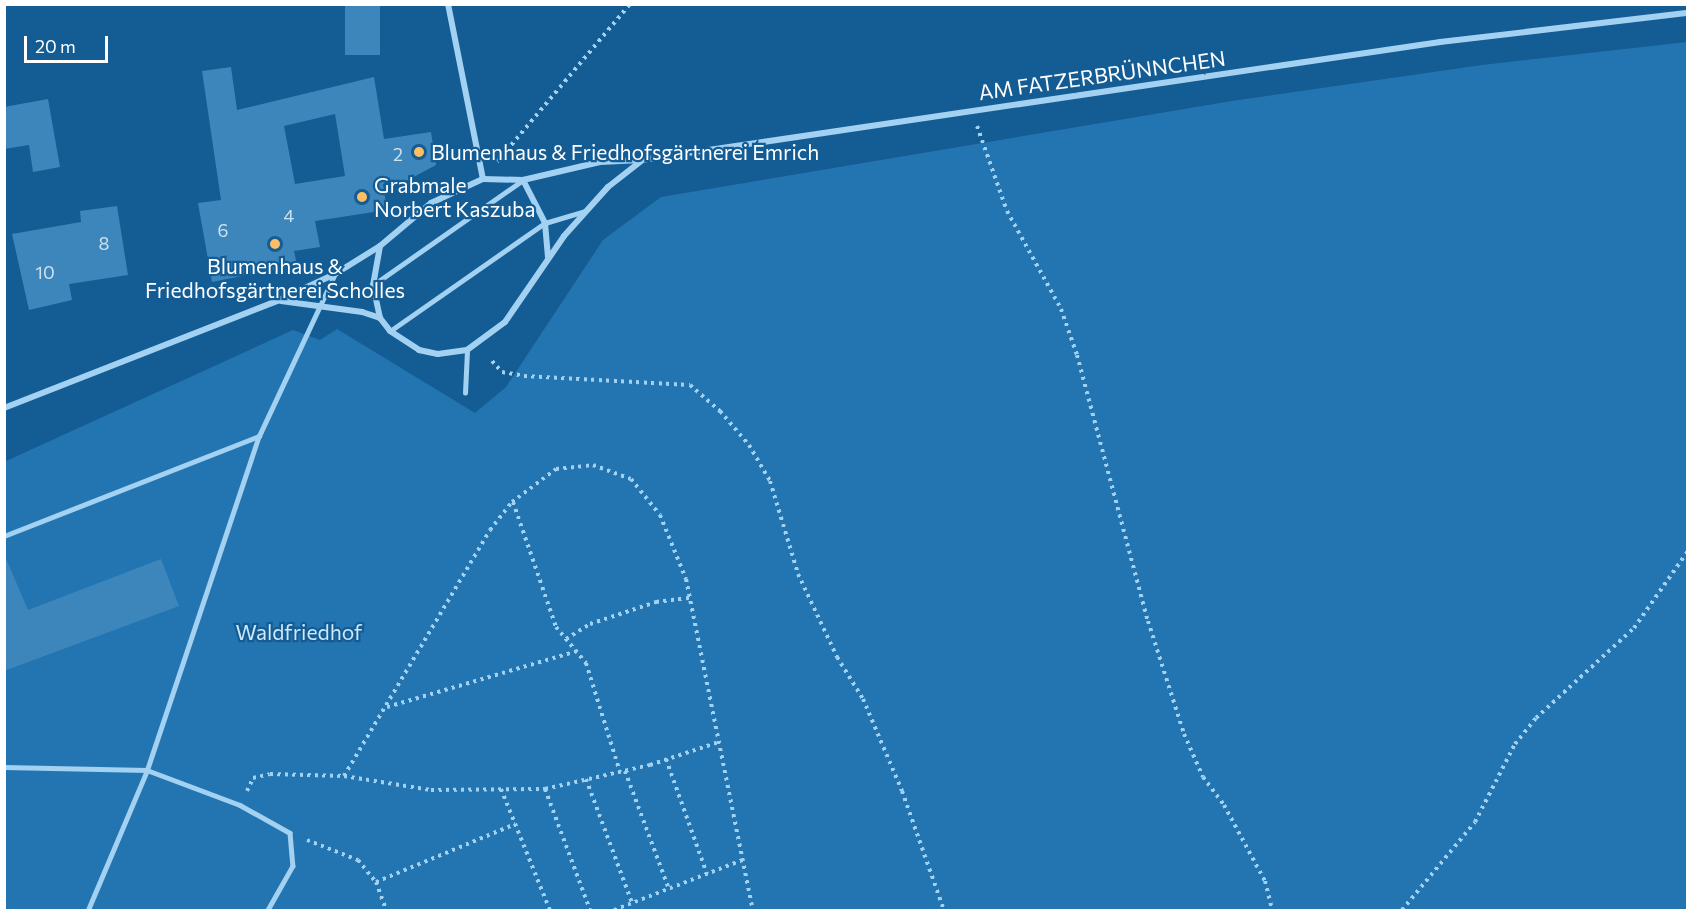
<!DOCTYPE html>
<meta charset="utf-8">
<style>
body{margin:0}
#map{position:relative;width:1692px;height:915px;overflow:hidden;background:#145c94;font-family:Commissioner,sans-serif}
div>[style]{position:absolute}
.green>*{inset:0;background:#2375b1}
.building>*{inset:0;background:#3d86bc;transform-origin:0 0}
.path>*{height:4px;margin-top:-2px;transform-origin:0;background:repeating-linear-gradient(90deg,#a3d1f2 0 3px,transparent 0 7.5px)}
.lane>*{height:4.5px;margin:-2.25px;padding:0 2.25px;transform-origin:2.25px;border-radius:2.25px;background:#a3d1f2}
.street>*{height:6px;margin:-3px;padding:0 3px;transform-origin:3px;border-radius:3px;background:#a3d1f2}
.dots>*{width:16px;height:16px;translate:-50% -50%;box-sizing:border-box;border:3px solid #145c94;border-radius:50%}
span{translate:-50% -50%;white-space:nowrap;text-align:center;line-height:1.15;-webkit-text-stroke:4.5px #145c94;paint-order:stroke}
.number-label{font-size:18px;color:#cee1ee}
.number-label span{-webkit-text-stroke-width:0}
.street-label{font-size:21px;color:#fff}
.poi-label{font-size:21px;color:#fff}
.left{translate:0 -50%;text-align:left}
.park-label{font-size:21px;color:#cbe8fc}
.frame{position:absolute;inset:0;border:6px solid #fff;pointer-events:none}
.scale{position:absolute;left:24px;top:36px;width:84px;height:27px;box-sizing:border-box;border:3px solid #fff;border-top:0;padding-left:8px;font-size:18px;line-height:21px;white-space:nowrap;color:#fff;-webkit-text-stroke:4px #145c94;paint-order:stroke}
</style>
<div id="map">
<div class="green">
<div style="clip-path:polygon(1687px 42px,1687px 910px,5px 910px,4px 462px,293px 330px,320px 340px,337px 329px,475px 413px,506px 387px,603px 240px,661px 197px,1232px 101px,1482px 65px)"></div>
</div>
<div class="building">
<div style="left:345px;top:4px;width:35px;height:51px"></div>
<div style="clip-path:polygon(evenodd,231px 67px,237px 110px,374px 77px,384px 139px,431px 132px,436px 165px,408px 180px,383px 184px,387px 210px,315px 221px,320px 247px,294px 251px,297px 265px,212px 282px,198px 203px,221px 200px,202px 71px,231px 67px,335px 114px,345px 176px,295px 184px,284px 126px,335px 114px)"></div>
<div style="clip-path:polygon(48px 99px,60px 167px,33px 172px,29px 145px,4px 149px,4px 107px)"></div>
<div style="clip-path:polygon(117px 206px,128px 275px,69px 284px,72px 300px,29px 310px,12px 234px,81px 222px,80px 211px)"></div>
<div style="clip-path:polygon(4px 554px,28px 610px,161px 559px,179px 606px,4px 671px)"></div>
</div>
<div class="path">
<div style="left:977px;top:126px;width:90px;rotate:70.6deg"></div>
<div style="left:1007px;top:211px;width:112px;rotate:61.1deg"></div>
<div style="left:1061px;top:309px;width:49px;rotate:70.8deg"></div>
<div style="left:1077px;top:355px;width:275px;rotate:75.1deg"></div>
<div style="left:1148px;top:621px;width:119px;rotate:72.3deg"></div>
<div style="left:1184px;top:734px;width:47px;rotate:66.2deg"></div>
<div style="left:1203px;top:777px;width:35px;rotate:53deg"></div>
<div style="left:1224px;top:805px;width:86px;rotate:61.7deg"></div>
<div style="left:1265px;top:881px;width:30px;rotate:76deg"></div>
<div style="left:497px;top:162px;width:207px;rotate:-49.9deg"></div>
<div style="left:492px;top:361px;width:15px;rotate:48deg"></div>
<div style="left:502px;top:372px;width:22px;rotate:10deg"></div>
<div style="left:524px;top:376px;width:166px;rotate:3.1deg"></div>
<div style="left:690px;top:385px;width:40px;rotate:41deg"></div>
<div style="left:720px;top:411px;width:45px;rotate:49.5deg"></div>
<div style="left:749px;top:445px;width:42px;rotate:59.7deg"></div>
<div style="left:770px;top:481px;width:97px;rotate:73.2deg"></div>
<div style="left:798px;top:574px;width:92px;rotate:64.8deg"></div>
<div style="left:837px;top:657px;width:49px;rotate:58.2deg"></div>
<div style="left:863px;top:699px;width:100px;rotate:67deg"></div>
<div style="left:902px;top:791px;width:126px;rotate:70.6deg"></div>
<div style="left:513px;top:502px;width:132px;rotate:71deg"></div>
<div style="left:556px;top:627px;width:47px;rotate:50.2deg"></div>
<div style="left:586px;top:663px;width:114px;rotate:72.7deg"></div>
<div style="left:566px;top:639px;width:28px;rotate:-32deg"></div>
<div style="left:590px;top:624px;width:70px;rotate:-18.4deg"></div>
<div style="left:656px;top:602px;width:34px;rotate:-7deg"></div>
<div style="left:387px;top:707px;width:198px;rotate:-16.4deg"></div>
<div style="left:666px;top:759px;width:122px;rotate:70.4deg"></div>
<div style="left:625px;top:771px;width:126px;rotate:69.6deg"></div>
<div style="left:344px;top:776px;width:286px;rotate:-59.3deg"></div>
<div style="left:490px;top:530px;width:36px;rotate:-52deg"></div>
<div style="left:512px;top:502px;width:55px;rotate:-36.9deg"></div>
<div style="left:556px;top:469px;width:37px;rotate:-6deg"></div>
<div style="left:593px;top:465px;width:40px;rotate:20.2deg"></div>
<div style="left:631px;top:479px;width:46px;rotate:51.1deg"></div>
<div style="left:660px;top:515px;width:69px;rotate:67.9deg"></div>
<div style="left:686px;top:579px;width:338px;rotate:78.6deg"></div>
<div style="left:586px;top:779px;width:132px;rotate:69.6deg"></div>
<div style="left:501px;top:789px;width:131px;rotate:68deg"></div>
<div style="left:545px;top:789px;width:129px;rotate:69.6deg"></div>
<div style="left:247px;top:791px;width:14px;rotate:-65deg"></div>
<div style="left:253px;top:778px;width:17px;rotate:-13deg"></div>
<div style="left:270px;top:774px;width:74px;rotate:1.5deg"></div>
<div style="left:344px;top:776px;width:88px;rotate:9.1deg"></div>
<div style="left:431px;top:790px;width:114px;rotate:-0.5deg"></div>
<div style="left:545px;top:789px;width:108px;rotate:-12.9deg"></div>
<div style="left:650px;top:765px;width:73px;rotate:-18.4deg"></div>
<div style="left:307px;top:840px;width:55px;rotate:21.4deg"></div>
<div style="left:358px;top:860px;width:28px;rotate:51deg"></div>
<div style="left:376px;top:882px;width:30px;rotate:70deg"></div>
<div style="left:376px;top:882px;width:151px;rotate:-22.6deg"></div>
<div style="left:614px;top:910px;width:141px;rotate:-21.3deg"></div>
<div style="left:1402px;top:910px;width:114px;rotate:-50.3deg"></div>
<div style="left:1475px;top:822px;width:88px;rotate:-62.9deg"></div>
<div style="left:1515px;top:744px;width:33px;rotate:-51deg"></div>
<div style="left:1536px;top:718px;width:133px;rotate:-42.6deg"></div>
<div style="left:1634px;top:628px;width:94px;rotate:-55deg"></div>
</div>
<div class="lane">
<div style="left:373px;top:285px;width:183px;rotate:-35deg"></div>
<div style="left:390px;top:331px;width:189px;rotate:-34.9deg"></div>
<div style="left:545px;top:223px;width:42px;rotate:-16.7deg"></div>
<div style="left:465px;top:393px;width:43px;rotate:-87.3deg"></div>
<div style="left:4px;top:536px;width:274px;rotate:-21.4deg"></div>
<div style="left:259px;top:436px;width:179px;rotate:-64.9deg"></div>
<div style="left:4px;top:767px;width:143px;rotate:1.2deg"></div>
<div style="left:147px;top:770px;width:99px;rotate:20.6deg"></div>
<div style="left:240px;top:805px;width:57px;rotate:29.2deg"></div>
<div style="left:290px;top:833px;width:33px;rotate:85deg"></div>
<div style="left:293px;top:866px;width:51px;rotate:119.6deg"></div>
<div style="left:88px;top:910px;width:152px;rotate:-67.1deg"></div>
<div style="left:147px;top:770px;width:352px;rotate:-71.5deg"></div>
</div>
<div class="street">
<div style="left:448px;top:4px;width:178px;rotate:78.7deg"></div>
<div style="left:523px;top:180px;width:48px;rotate:62.9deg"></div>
<div style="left:545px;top:223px;width:34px;rotate:85deg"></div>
<div style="left:380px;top:246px;width:40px;rotate:100deg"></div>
<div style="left:373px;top:285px;width:34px;rotate:78deg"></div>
<div style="left:281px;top:301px;width:82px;rotate:7.7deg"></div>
<div style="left:362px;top:312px;width:19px;rotate:18deg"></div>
<div style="left:380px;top:318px;width:16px;rotate:52deg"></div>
<div style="left:390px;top:331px;width:35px;rotate:33deg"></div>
<div style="left:419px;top:350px;width:19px;rotate:12deg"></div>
<div style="left:438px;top:354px;width:29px;rotate:-8deg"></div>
<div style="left:467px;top:350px;width:47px;rotate:-36.4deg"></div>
<div style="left:505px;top:322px;width:104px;rotate:-55.5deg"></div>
<div style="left:564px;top:236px;width:66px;rotate:-48.1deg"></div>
<div style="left:608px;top:187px;width:42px;rotate:-38.2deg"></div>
<div style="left:4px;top:408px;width:293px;rotate:-21.4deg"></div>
<div style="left:277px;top:301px;width:64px;rotate:-25deg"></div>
<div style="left:335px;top:274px;width:53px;rotate:-31.9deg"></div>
<div style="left:380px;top:246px;width:67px;rotate:-40.1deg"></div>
<div style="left:431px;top:203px;width:57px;rotate:-24.8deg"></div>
<div style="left:483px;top:179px;width:40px;rotate:1.4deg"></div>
<div style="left:523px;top:180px;width:79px;rotate:-13.2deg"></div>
<div style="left:600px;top:162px;width:41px;rotate:-2.8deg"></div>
<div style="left:641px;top:160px;width:808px;rotate:-8.4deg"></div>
<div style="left:1440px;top:42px;width:250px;rotate:-6.7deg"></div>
</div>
<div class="dots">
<div style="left:419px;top:152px;background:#ffbe64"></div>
<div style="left:362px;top:197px;background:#ffbe64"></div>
<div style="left:275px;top:244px;background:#ffbe64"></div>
</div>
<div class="number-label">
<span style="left:398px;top:154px">2</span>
<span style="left:289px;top:215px">4</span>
<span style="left:223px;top:230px">6</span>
<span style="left:104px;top:243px">8</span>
<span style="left:45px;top:272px">10</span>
</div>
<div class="street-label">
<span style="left:1102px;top:75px;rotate:-8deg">AM FATZERBRÜNNCHEN</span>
</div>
<div class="poi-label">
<span class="left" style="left:431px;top:152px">Blumenhaus &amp; Friedhofsgärtnerei Emrich</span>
<span class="left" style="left:374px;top:197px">Grabmale<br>Norbert Kaszuba</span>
<span style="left:275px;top:278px">Blumenhaus &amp;<br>Friedhofsgärtnerei Scholles</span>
</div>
<div class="park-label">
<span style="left:299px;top:632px">Waldfriedhof</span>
</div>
<div class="frame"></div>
<div class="scale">20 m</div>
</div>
